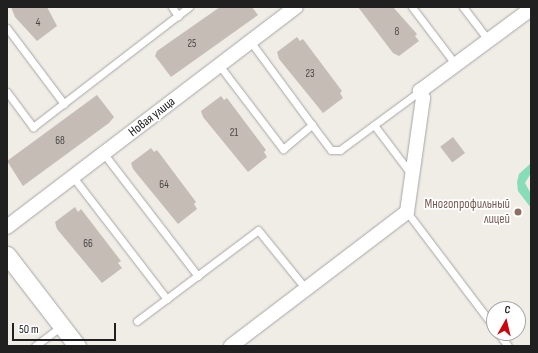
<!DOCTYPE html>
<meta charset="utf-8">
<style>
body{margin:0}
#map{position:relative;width:538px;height:353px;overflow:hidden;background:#f0ece6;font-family:"Sofia Sans Condensed",sans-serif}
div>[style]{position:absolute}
.pitch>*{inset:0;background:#86ddb8}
.building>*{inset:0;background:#c5bcb6;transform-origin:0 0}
.roads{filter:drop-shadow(0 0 1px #a7a7a7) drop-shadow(0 0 1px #a7a7a7)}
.service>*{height:7px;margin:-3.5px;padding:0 3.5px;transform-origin:3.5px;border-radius:3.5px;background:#fff}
.minor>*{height:14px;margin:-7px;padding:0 7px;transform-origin:7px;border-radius:7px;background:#fff}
.tertiary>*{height:17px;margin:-8.5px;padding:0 8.5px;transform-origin:8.5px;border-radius:8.5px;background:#fff}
.dots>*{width:11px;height:11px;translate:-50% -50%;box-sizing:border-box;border:2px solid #fff;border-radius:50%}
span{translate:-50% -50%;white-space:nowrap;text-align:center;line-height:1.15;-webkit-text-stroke:3.5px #fff;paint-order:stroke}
.number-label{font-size:11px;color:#494746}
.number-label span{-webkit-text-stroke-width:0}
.street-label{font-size:13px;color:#202020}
.education-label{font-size:13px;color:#785e54}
.right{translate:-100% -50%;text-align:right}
.frame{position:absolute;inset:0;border:8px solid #202020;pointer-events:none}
.north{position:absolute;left:486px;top:301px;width:40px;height:40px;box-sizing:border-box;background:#fff;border:1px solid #a6a6a6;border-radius:50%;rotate:8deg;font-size:11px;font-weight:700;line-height:16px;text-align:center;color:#202020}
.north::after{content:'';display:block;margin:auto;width:14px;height:18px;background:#cc040b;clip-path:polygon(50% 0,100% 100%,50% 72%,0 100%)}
.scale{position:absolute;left:12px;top:323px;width:104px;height:18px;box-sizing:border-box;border:2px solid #202020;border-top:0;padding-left:5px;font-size:12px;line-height:14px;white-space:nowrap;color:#202020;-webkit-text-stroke:3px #fff;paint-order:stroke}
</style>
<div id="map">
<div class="pitch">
<div style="clip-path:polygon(531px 163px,531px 173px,525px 183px,531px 194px,531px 208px,518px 191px,517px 182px,519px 174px)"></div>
</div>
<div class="building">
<div style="clip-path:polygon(11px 7px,47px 7px,57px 26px,37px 41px,15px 17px)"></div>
<div style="clip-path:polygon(220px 7px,252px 7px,258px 15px,171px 77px,155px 56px,157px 51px)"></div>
<div style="clip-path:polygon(358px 7px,393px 7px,417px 34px,415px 36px,419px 41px,399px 56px,393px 53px)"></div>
<div style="clip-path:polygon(297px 37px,300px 41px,303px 39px,342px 91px,340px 93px,343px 98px,323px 113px,279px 59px,277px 52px)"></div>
<div style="clip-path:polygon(97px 95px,114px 117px,109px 123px,23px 186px,7px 161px)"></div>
<div style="clip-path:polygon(221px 96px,224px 100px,227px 98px,266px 150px,264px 152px,267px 157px,248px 172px,203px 117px,201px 111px)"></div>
<div style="left:453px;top:137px;width:20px;height:16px;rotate:53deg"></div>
<div style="clip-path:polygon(151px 148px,154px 152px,157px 150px,196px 202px,194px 204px,197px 209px,178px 224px,133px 169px,131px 163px)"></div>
<div style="clip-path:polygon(75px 207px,78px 212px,81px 209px,121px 261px,118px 263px,122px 268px,102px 283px,57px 229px,55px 222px)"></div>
</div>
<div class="roads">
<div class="service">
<div style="left:172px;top:7px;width:11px;rotate:56deg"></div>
<div style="left:412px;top:7px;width:73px;rotate:52.8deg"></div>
<div style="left:463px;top:7px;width:43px;rotate:52.6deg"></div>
<div style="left:7px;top:28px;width:95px;rotate:53.1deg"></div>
<div style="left:219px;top:65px;width:106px;rotate:52.7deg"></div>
<div style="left:283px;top:149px;width:38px;rotate:-40deg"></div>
<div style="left:312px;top:125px;width:104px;rotate:-126.4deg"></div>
<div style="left:7px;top:92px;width:44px;rotate:53.4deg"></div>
<div style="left:33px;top:127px;width:197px;rotate:-37.6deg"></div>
<div style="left:312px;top:125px;width:31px;rotate:53deg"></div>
<div style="left:331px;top:150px;width:9px"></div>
<div style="left:340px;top:150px;width:99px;rotate:-36.4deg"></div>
<div style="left:374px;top:125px;width:61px;rotate:52.9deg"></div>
<div style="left:104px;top:154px;width:154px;rotate:52.4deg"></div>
<div style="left:73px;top:177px;width:154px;rotate:52.4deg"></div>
<div style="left:407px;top:212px;width:144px;rotate:52.9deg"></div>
<div style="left:137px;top:321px;width:151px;rotate:-36.9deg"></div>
<div style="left:258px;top:230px;width:76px;rotate:50.9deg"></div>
<div style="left:498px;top:333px;width:16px;rotate:52deg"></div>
<div style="left:35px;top:346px;width:34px;rotate:-37deg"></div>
</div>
<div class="minor">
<div style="left:7px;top:227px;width:363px;rotate:-37.3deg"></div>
<div style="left:231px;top:346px;width:221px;rotate:-37.3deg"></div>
<div style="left:407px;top:212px;width:115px;rotate:-82deg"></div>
<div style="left:423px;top:98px;width:8px;rotate:-113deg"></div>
<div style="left:420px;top:91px;width:138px;rotate:-36.5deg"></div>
</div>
<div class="tertiary">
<div style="left:7px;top:255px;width:115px;rotate:52.4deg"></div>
</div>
</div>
<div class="dots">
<div style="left:518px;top:212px;background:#8d6e63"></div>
</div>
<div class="number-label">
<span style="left:38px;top:23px">4</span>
<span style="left:397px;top:32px">8</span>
<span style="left:192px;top:44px">25</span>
<span style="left:310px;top:74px">23</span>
<span style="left:234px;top:133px">21</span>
<span style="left:60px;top:141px">68</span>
<span style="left:164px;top:185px">64</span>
<span style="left:88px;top:244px">66</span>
</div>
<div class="street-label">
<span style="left:152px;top:117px;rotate:-38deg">Новая улица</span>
</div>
<div class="education-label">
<span class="right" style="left:510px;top:212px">Многопрофильный<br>лицей</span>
</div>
<div class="frame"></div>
<div class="north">С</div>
<div class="scale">50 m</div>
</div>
